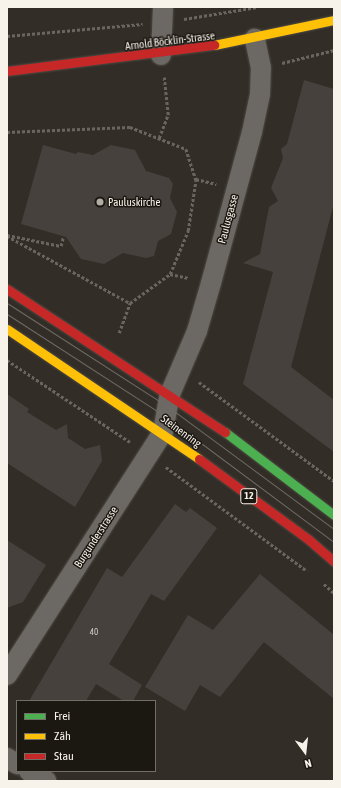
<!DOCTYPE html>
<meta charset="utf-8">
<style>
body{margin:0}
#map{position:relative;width:341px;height:788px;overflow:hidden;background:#322d26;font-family:"Asap Condensed",sans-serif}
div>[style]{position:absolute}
.building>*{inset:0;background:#47413d}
.path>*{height:2.5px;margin-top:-1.25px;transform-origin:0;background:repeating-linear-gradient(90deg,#696661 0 3px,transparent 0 5px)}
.roads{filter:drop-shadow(0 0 1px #4e4a44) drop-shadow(0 0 1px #4e4a44)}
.street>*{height:20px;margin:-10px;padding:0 10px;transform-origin:10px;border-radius:10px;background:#6c6863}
.fast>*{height:9px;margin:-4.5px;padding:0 4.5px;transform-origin:4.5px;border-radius:4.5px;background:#4caf50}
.slow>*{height:9px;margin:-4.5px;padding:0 4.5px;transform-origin:4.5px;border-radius:4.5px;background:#ffc107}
.jam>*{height:9px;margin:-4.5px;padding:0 4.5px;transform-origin:4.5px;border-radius:4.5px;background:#c62828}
.tram>*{height:1px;margin:-0.5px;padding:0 0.5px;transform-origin:0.5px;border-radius:0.5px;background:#6e6a65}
.dots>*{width:11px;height:11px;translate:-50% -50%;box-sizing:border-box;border:2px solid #1b1711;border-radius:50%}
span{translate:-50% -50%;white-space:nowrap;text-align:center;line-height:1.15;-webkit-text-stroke:3px #1b1711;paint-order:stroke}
.number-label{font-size:9px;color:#ccc6bf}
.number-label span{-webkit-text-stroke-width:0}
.shield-label span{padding:1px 3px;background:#1b1711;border:1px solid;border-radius:3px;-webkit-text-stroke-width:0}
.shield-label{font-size:10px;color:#f8f3ea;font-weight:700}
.street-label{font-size:11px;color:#f8f3ea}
.poi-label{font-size:11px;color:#f8f3ea}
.left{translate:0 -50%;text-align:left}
.frame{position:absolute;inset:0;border:8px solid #f8f3ea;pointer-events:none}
.legend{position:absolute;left:16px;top:700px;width:140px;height:72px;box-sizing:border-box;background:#1b1711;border:1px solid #736f68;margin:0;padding:5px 7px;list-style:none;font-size:12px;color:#f8f3ea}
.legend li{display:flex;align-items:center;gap:8px;height:20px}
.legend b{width:20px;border:1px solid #736f68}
.north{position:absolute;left:285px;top:732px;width:40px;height:40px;-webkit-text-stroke:3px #1b1711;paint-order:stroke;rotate:165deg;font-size:11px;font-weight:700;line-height:16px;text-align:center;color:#f8f3ea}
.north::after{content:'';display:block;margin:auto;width:14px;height:18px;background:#f8f3ea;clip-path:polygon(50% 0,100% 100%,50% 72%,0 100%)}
</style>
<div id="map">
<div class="building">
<div style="clip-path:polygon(304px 80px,334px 89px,334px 203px,291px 367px,334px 400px,334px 452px,243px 384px,273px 272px,243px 263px,260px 254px,269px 207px,278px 201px,271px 188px,283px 158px,281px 149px,287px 144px)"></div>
<div style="clip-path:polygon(43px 145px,76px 154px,78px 152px,93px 155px,111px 145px,135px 150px,146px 171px,169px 178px,173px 184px,170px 198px,177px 212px,171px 234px,158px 241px,154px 256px,146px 258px,123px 253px,104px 264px,81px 259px,66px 237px,21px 224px)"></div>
<div style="clip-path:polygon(7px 394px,29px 409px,27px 412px,56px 430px,67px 424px,68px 438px,85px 449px,100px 445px,102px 461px,75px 507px,7px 463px)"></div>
<div style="clip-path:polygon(175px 504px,186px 512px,190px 508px,217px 528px,164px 601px,151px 594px,109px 664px,142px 685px,133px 701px,124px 701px,96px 684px,86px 701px,29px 701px,107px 568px,122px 577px)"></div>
<div style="clip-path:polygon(7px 540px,46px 565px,23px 602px,7px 608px)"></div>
<div style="clip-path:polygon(260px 574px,334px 635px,334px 699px,264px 642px,220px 697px,200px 685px,185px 711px,145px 687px,188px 615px,213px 630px)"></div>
</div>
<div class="path">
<div style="left:184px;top:19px;width:74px;rotate:-9.3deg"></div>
<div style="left:7px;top:36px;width:136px;rotate:-5.1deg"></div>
<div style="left:282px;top:63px;width:54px;rotate:-14deg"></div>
<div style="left:7px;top:132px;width:123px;rotate:-2.3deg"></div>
<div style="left:130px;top:127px;width:60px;rotate:21.4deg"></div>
<div style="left:186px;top:149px;width:32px;rotate:72deg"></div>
<div style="left:196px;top:179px;width:21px;rotate:14deg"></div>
<div style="left:159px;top:138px;width:25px;rotate:-69deg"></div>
<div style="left:168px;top:115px;width:38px;rotate:-96deg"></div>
<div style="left:7px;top:235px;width:55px;rotate:11.5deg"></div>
<div style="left:61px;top:246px;width:9px;rotate:-77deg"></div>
<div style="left:7px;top:236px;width:140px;rotate:28.6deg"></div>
<div style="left:130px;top:303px;width:49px;rotate:-35.9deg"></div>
<div style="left:170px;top:274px;width:47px;rotate:-67.3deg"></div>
<div style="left:188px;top:231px;width:53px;rotate:-81.3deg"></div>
<div style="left:170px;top:274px;width:19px;rotate:12deg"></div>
<div style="left:119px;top:333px;width:32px;rotate:-70deg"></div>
<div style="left:7px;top:360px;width:148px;rotate:33.7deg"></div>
<div style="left:199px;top:382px;width:167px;rotate:36.3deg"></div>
<div style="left:166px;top:467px;width:175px;rotate:36.4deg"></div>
<div style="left:324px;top:584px;width:13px;rotate:42deg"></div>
</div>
<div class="roads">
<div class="street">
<div style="left:161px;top:55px;width:48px;rotate:-87.6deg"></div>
<div style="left:7px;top:675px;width:289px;rotate:-57.3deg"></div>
<div style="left:163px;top:432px;width:39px;rotate:-80deg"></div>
<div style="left:170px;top:394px;width:69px;rotate:-66.8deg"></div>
<div style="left:197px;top:331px;width:50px;rotate:-73.7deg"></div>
<div style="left:211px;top:283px;width:156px;rotate:-74.8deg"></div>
<div style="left:252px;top:132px;width:39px;rotate:-78deg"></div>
<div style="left:260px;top:94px;width:26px;rotate:-88deg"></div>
<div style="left:261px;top:68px;width:30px;rotate:-102deg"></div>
<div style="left:7px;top:758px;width:12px;rotate:31deg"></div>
<div style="left:29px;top:771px;width:20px;rotate:30deg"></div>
</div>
<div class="fast">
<div style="left:225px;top:432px;width:137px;rotate:37.3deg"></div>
</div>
<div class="slow">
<div style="left:214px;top:45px;width:123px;rotate:-11.8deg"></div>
<div style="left:7px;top:329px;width:232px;rotate:34.1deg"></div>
</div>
<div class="jam">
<div style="left:7px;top:71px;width:209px;rotate:-7.2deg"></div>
<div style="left:7px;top:289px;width:261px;rotate:33.3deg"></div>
<div style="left:199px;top:459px;width:135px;rotate:36.3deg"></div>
<div style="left:308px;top:539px;width:35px;rotate:41deg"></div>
</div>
</div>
<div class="tram">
<div style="left:7px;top:303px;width:190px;rotate:32.8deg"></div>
<div style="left:167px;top:406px;width:207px;rotate:36.4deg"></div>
<div style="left:7px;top:314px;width:189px;rotate:32.9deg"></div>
<div style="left:166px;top:417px;width:209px;rotate:36.7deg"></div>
</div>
<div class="dots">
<div style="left:100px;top:202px;background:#b3aea5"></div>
</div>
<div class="number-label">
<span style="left:94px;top:632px">40</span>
</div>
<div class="shield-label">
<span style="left:249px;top:496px">12</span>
</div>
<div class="street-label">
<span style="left:170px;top:41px;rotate:-7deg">Arnold Böcklin-Strasse</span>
<span style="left:228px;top:219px;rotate:-75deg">Paulusgasse</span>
<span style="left:181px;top:431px;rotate:36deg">Steinenring</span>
<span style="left:96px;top:537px;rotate:-57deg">Burgunderstrasse</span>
</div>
<div class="poi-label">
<span class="left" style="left:108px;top:202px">Pauluskirche</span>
</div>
<div class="frame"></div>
<ul class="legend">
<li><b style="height:5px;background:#4caf50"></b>Frei</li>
<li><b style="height:5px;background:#ffc107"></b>Zäh</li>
<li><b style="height:5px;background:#c62828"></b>Stau</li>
</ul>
<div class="north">N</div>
</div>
